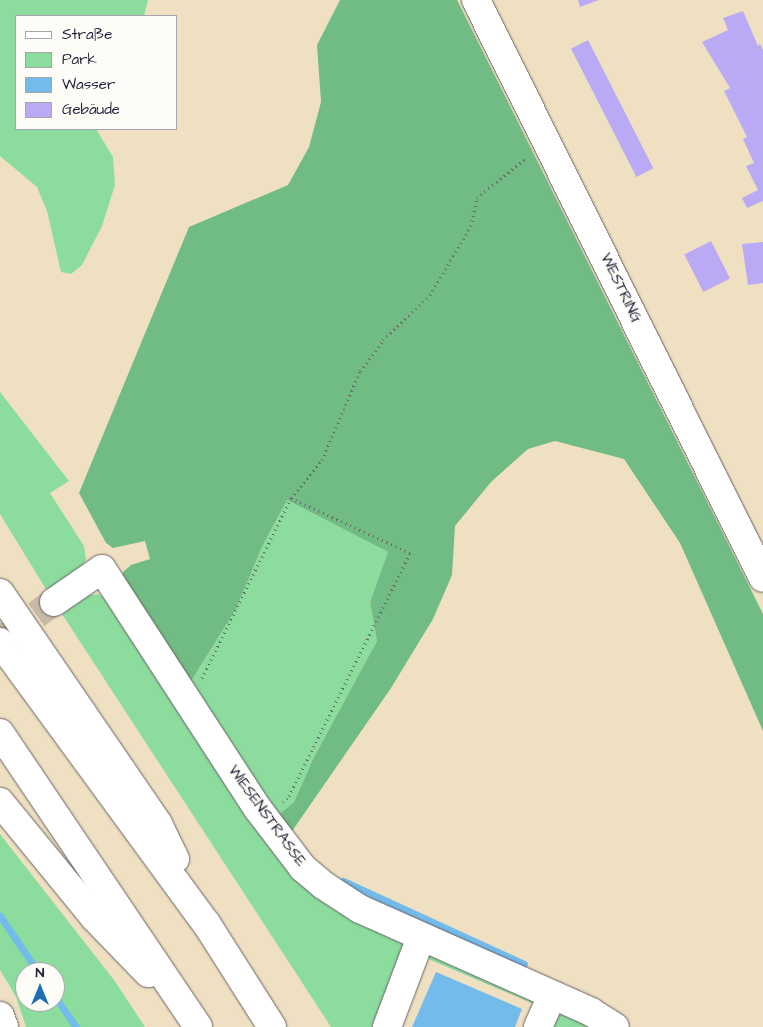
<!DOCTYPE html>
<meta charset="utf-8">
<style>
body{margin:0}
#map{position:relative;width:763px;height:1027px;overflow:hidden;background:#efe0c1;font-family:"Architects Daughter",sans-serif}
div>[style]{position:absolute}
.green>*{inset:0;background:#8cdd9d}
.forest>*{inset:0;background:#71bc84}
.water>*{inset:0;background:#73bbeb}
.stream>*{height:7px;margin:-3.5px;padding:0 3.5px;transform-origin:3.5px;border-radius:3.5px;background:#73bbeb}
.building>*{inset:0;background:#baaaf5;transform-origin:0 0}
.minor-tunnel>*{height:28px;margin-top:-14px;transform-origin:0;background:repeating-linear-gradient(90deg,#c6baa6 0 28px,transparent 0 42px)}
.path>*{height:3px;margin-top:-1.5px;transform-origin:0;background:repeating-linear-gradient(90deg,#6a646a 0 1px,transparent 0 5px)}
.roads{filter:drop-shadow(0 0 1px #6a646a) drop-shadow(0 0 1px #6a646a)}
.minor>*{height:28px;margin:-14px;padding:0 14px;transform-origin:14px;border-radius:14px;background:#fff}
.major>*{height:28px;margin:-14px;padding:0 14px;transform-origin:14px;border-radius:14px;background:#fff}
.highway>*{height:28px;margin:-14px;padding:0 14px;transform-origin:14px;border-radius:14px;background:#fff}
span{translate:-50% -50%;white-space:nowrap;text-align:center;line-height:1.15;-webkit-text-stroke:4.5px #fdfcf7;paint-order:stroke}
.street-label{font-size:15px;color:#22223b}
.legend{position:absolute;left:15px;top:15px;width:162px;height:115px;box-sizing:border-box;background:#fdfcf7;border:1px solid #a5a5ac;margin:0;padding:6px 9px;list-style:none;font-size:15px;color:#22223b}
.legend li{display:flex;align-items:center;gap:10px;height:25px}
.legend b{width:25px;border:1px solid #a5a5ac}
.north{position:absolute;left:15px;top:962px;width:50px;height:50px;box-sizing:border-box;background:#fdfcf7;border:1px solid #a5a5ac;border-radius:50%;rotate:0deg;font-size:14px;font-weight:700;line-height:20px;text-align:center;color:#22223b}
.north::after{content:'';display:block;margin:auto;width:18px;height:22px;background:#1f6fb2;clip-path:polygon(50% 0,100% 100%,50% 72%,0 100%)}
</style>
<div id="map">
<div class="green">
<div style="clip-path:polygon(0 0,148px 0,144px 16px,16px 16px,16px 129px,96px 129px,113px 157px,115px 185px,102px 226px,82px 265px,71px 274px,61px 272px,47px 211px,37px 187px,0 156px)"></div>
<div style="clip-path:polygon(0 392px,69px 481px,50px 493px,84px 546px,86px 560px,76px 574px,49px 594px,0 514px)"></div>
<div style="clip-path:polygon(287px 500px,388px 552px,370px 602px,377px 641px,314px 757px,294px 802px,274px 819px,188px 686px,236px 609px,262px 547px)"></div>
<div style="clip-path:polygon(99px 594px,114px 605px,270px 841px,409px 939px,372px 1027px,331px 1027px,60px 611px,81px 596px)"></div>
<div style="clip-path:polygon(evenodd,0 834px,114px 980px,145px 1027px,26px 1027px,16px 997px,0 970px,0 834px,25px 972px,55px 972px,55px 1002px,25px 1002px,25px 972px)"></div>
<div style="clip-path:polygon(428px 953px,535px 991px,539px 1006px,426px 958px)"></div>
<div style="clip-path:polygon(564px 1007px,604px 1027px,553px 1027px)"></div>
</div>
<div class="forest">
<div style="clip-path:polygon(340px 0,457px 0,763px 614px,763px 731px,680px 543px,624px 459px,555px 441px,528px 449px,491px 482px,455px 526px,452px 575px,433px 619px,391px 688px,288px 837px,274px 819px,294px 802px,314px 757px,377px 641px,370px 602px,388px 552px,287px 500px,262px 547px,236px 609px,188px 686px,122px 579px,123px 572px,131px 565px,150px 559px,145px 541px,113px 548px,106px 543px,79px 493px,189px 227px,288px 185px,309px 147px,321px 102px,317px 45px)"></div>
</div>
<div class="water">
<div style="clip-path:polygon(436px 972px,522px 1009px,515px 1027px,412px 1027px)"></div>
</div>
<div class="stream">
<div style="left:343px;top:881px;width:199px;rotate:24.6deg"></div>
<div style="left:0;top:916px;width:68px;rotate:55.8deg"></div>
<div style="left:55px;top:997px;width:37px;rotate:55deg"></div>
</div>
<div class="building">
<div style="clip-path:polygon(578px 0,599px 0,580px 7px)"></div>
<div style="clip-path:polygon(743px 11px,758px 46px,760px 44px,763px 50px,763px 201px,747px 208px,742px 198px,758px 190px,746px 166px,754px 163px,743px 139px,747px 137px,724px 91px,730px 88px,702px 42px,728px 30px,723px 18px)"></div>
<div style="left:588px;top:40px;width:144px;height:19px;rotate:63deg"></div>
<div style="left:711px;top:241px;width:42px;height:30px;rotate:63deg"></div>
<div style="clip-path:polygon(763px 242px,763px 283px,748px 285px,742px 244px)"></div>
</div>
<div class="minor-tunnel">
<div style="left:2px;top:639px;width:64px;rotate:-35.4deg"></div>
</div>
<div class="path">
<div style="left:202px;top:678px;width:201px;rotate:-63.7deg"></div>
<div style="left:291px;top:498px;width:49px;rotate:-50.8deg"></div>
<div style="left:322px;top:460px;width:97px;rotate:-66.9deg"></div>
<div style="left:360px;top:371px;width:39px;rotate:-53deg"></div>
<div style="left:383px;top:340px;width:65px;rotate:-43.8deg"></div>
<div style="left:430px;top:295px;width:80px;rotate:-59.3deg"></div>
<div style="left:471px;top:226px;width:29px;rotate:-78deg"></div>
<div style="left:477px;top:198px;width:63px;rotate:-39.2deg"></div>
<div style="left:283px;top:802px;width:8px;rotate:-45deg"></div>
<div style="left:289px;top:796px;width:271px;rotate:-63.5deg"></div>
<div style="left:410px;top:553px;width:131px;rotate:-155.2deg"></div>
</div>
<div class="roads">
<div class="minor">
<div style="left:54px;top:602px;width:58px;rotate:-34.5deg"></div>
<div style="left:102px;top:569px;width:286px;rotate:57deg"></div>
<div style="left:258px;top:809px;width:74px;rotate:52.7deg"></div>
<div style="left:303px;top:868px;width:26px;rotate:40deg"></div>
<div style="left:323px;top:885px;width:44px;rotate:33deg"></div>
<div style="left:360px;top:909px;width:253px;rotate:24deg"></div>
<div style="left:591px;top:1012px;width:28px;rotate:32deg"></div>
<div style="left:0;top:1016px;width:12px;rotate:70deg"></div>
<div style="left:387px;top:1027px;width:96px;rotate:-69.3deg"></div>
<div style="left:538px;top:1027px;width:35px;rotate:-66deg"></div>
</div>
<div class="major">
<div style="left:476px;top:0;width:645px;rotate:63.59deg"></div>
</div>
<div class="highway">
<div style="left:0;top:593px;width:280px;rotate:55.6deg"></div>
<div style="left:158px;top:824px;width:39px;rotate:64deg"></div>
<div style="left:0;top:642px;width:348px;rotate:53.8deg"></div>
<div style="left:206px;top:923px;width:123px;rotate:57.6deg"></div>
<div style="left:0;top:733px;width:354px;rotate:56deg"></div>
<div style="left:0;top:802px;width:149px;rotate:50.7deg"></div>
<div style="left:94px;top:917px;width:78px;rotate:46deg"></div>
</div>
</div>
<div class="street-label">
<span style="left:621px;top:288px;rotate:64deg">WESTRING</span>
<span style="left:267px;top:816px;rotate:54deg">WIESENSTRASSE</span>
</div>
<ul class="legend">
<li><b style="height:6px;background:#fff"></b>Straße</li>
<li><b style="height:14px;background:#8cdd9d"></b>Park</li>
<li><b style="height:14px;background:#73bbeb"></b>Wasser</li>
<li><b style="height:14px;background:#baaaf5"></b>Gebäude</li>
</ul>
<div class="north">N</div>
</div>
